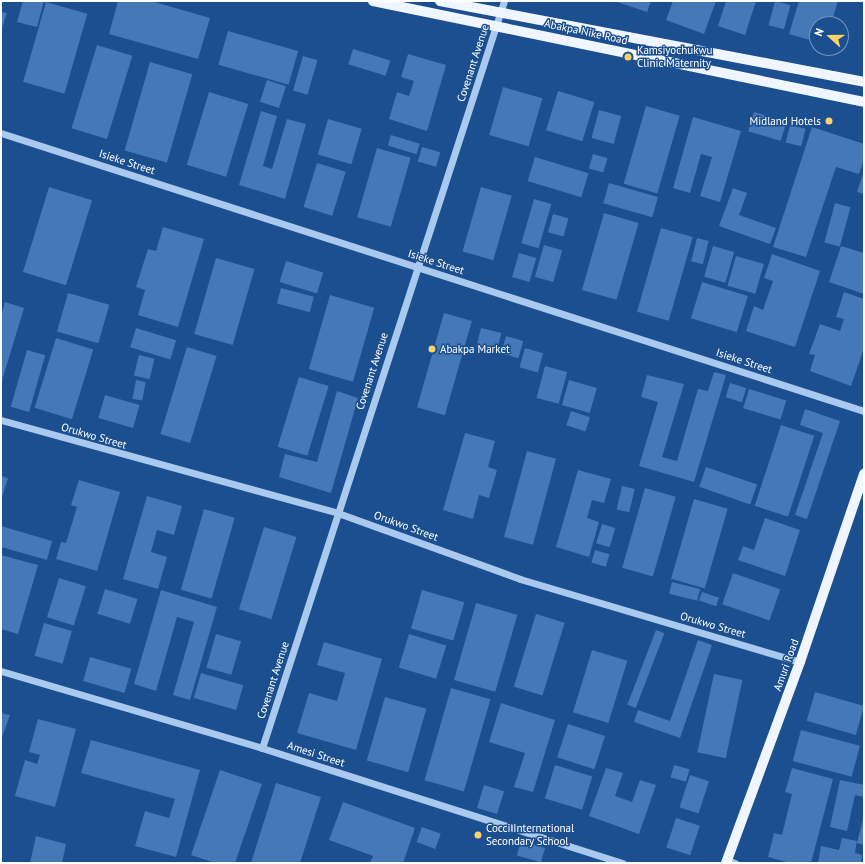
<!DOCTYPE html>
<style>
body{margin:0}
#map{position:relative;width:865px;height:864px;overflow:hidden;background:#1b4f8f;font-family:"PT Sans",sans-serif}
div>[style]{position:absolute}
.building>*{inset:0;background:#4478b7;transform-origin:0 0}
.minor>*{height:7px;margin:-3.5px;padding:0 3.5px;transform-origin:3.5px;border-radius:3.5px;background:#a9c9ee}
.major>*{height:10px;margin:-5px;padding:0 5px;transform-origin:5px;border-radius:5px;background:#f0f6ff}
.dots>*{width:11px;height:11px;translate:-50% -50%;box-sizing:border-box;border:2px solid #1b4f8f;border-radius:50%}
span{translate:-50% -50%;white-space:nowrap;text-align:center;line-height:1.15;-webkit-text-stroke:3px #1b4f8f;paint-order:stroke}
.street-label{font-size:11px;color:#fff}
.poi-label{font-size:11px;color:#fff}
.left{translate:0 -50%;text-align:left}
.right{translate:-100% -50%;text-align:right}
.frame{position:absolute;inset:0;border:2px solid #fff;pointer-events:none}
.north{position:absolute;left:809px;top:16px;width:40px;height:40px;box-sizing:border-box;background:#1b4f8f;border:1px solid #7695bc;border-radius:50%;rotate:291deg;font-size:11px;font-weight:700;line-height:16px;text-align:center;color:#fff}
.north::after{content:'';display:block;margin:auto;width:14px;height:18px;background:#ffd166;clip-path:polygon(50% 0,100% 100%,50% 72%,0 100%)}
</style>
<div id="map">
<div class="building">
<div style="clip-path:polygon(23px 1px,44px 1px,37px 27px,17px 22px)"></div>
<div style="clip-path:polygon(118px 1px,151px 1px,210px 18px,198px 59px,109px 34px)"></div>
<div style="clip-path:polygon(614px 1px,651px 1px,647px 12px)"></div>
<div style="clip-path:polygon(673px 1px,716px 1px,704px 34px,666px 20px)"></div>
<div style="clip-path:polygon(726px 1px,756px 1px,745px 35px,718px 26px)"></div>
<div style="left:775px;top:1px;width:16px;height:25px;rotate:15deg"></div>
<div style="clip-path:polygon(799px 1px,838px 1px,831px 24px,817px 24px,817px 42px,789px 34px)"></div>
<div style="left:46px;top:2px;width:43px;height:83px;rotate:16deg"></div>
<div style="clip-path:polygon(1px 12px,7px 13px,1px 31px)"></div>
<div style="left:228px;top:31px;width:73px;height:35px;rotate:16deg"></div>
<div style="left:97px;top:45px;width:37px;height:87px;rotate:17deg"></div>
<div style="left:353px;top:49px;width:39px;height:16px;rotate:17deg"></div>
<div style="clip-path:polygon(408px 54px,446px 65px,427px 131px,389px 119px,397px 92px,409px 96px,414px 81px,401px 77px)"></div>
<div style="left:303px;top:56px;width:15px;height:36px;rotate:16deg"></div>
<div style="left:150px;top:62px;width:44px;height:92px;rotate:16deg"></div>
<div style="left:267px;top:80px;width:20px;height:23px;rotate:18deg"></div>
<div style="left:503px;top:87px;width:41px;height:50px;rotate:16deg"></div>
<div style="left:558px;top:91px;width:38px;height:41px;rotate:17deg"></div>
<div style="left:209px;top:92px;width:41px;height:76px;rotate:17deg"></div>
<div style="left:646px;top:106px;width:35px;height:81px;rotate:16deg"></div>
<div style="left:599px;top:110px;width:23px;height:29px;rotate:15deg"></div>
<div style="clip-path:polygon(261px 111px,277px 116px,263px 166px,272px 169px,287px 119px,306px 124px,285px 199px,239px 185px)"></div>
<div style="left:754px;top:112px;width:34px;height:20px;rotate:17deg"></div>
<div style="clip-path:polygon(693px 117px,741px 131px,720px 202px,700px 196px,712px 157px,701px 154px,690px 193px,673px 188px)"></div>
<div style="left:328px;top:119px;width:35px;height:37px;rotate:16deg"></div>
<div style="left:790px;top:125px;width:16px;height:18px;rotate:14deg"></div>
<div style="clip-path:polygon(812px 127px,864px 144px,864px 159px,859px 174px,836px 167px,806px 257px,773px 247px)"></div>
<div style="left:391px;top:135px;width:30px;height:11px;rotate:17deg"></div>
<div style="left:422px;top:147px;width:19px;height:15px;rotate:16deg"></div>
<div style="left:377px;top:148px;width:35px;height:72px;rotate:16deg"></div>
<div style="left:593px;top:154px;width:15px;height:15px;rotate:16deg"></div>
<div style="left:535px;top:157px;width:56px;height:25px;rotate:17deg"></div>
<div style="left:317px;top:163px;width:30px;height:46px;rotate:17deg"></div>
<div style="clip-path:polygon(864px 171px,864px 194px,857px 192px)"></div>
<div style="left:609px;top:183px;width:51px;height:21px;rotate:16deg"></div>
<div style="left:49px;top:187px;width:45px;height:89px;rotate:17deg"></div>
<div style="left:481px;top:187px;width:32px;height:67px;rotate:16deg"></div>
<div style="clip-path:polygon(733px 188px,747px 193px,739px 215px,776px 228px,770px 244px,719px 226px)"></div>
<div style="left:534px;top:199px;width:18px;height:46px;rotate:16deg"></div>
<div style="left:835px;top:203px;width:16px;height:41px;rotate:15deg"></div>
<div style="left:604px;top:213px;width:36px;height:80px;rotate:16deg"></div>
<div style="left:553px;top:214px;width:16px;height:19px;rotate:15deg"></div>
<div style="clip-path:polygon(163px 227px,204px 239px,178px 327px,138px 315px,145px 290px,136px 287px,148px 249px,156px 251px)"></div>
<div style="left:661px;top:228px;width:33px;height:87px;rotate:16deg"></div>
<div style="left:697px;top:238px;width:12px;height:24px;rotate:14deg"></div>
<div style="left:544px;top:245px;width:19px;height:33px;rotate:16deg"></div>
<div style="left:713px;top:246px;width:22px;height:32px;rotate:16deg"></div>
<div style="clip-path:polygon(841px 246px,864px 253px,864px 294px,829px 282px)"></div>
<div style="left:519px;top:253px;width:18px;height:25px;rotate:16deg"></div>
<div style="clip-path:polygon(772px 254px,820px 271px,795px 347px,746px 331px,754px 306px,763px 310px,773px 281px,764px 278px)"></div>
<div style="left:736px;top:256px;width:29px;height:31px;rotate:16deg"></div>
<div style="left:216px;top:258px;width:40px;height:79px;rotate:16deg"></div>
<div style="left:286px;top:261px;width:39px;height:22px;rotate:17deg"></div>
<div style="left:702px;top:282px;width:48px;height:38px;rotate:17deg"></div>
<div style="left:281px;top:288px;width:34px;height:16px;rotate:15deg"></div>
<div style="clip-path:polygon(844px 292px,864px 299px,864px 348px,851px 386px,810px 371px,815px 355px,809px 354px,820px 324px,840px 331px,844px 319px,836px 317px)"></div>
<div style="left:68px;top:293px;width:43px;height:40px;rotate:16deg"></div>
<div style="left:330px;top:295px;width:46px;height:77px;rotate:16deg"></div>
<div style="clip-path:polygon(5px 302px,24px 308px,1px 384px,1px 316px)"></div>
<div style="left:444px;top:313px;width:29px;height:98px;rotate:16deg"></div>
<div style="left:136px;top:328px;width:42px;height:20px;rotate:17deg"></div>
<div style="left:481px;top:328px;width:21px;height:19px;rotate:14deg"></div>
<div style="left:506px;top:336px;width:18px;height:18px;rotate:16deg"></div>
<div style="left:56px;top:338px;width:39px;height:73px;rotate:17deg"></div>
<div style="left:187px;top:347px;width:31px;height:91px;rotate:17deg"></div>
<div style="left:525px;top:348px;width:19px;height:20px;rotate:16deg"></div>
<div style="left:27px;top:350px;width:19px;height:59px;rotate:16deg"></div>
<div style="left:139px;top:355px;width:16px;height:21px;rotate:14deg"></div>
<div style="left:545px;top:366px;width:23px;height:33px;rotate:15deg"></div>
<div style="clip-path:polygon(714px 372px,726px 375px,694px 482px,639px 466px,658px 402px,641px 397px,647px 375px,684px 384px,662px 457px,677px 461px,698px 389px,708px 391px)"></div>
<div style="left:299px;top:377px;width:31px;height:73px;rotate:17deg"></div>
<div style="left:136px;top:380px;width:10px;height:19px;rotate:11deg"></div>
<div style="left:569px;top:380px;width:29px;height:26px;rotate:16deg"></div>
<div style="left:730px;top:383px;width:17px;height:15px;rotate:17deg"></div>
<div style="left:749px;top:389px;width:39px;height:20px;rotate:17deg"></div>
<div style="clip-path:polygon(337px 391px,358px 398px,331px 493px,279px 477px,285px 454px,317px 462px)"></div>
<div style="left:105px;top:395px;width:36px;height:24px;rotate:16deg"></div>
<div style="clip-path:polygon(805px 409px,840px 421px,807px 519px,795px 515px,823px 433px,800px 425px)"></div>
<div style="left:571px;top:411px;width:20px;height:15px;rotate:18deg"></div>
<div style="left:781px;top:425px;width:35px;height:85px;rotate:18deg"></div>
<div style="clip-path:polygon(465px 433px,495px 441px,488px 467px,497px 470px,489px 498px,479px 495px,473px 519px,443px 510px)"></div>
<div style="left:527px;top:451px;width:30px;height:89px;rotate:15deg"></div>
<div style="left:706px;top:467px;width:54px;height:21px;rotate:19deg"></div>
<div style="clip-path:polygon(578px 470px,611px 479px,604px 503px,592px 500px,587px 518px,599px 522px,589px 557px,556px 547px)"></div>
<div style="clip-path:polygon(1px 476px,8px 478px,1px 500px)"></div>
<div style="clip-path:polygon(79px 480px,120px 492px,97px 571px,56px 559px,61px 542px,66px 543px,77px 507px,71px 505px)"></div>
<div style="left:622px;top:486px;width:13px;height:24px;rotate:13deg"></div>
<div style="left:645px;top:488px;width:32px;height:83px;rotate:16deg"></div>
<div style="clip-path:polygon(147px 496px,182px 506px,174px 535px,157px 530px,151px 552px,167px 557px,158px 589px,123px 579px)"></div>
<div style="left:694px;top:499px;width:35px;height:83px;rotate:16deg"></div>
<div style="left:204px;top:509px;width:32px;height:84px;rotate:16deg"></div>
<div style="clip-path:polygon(765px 518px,800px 530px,785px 576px,738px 560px,743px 546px,754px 550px)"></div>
<div style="left:602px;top:524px;width:14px;height:20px;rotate:17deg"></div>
<div style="clip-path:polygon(1px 526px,52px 541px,47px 560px,1px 547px)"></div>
<div style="left:264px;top:527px;width:34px;height:86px;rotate:17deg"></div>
<div style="left:595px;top:550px;width:15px;height:13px;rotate:16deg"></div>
<div style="clip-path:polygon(1px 555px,38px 565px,18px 634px,1px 629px)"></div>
<div style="left:733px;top:573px;width:50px;height:33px;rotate:19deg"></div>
<div style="left:59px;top:578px;width:28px;height:41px;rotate:17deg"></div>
<div style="left:672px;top:582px;width:29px;height:12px;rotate:14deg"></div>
<div style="left:105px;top:589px;width:34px;height:26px;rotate:17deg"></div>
<div style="clip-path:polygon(161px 590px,217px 607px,190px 700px,173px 695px,194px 622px,177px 617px,156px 691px,134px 684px)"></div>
<div style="left:422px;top:590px;width:44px;height:40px;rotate:16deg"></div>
<div style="left:702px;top:592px;width:18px;height:9px;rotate:19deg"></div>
<div style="left:476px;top:603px;width:43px;height:80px;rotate:16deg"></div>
<div style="left:536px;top:614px;width:30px;height:76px;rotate:17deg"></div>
<div style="left:44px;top:623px;width:29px;height:34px;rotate:16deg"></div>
<div style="left:656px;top:630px;width:9px;height:80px;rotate:21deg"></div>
<div style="left:216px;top:634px;width:26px;height:35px;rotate:16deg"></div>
<div style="left:409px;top:634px;width:39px;height:35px;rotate:17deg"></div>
<div style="clip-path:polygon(698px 640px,712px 645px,680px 738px,634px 722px,638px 710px,670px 721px)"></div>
<div style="clip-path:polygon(324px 642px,382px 659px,356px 750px,297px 733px,309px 693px,337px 701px,345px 673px,317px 665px)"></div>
<div style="left:592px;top:650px;width:37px;height:65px;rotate:17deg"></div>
<div style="left:90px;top:657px;width:43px;height:25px;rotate:16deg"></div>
<div style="left:201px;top:673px;width:44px;height:26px;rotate:16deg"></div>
<div style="left:714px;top:674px;width:29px;height:80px;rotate:12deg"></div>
<div style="left:451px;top:688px;width:41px;height:96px;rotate:16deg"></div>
<div style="left:815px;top:692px;width:51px;height:30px;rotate:16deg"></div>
<div style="left:385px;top:697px;width:43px;height:66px;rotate:16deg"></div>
<div style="clip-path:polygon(501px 703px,555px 720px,533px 792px,514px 787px,525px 753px,489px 742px)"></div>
<div style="clip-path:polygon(1px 713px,10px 715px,1px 740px)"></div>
<div style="clip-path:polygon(38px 719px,76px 729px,55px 807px,15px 796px,25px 760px,37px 764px,40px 755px,29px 752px)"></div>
<div style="left:568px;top:724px;width:39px;height:35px;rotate:18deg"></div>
<div style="left:801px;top:730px;width:61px;height:32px;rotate:15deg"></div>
<div style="clip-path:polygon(91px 740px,200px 770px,176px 857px,135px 846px,145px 811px,169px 818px,175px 799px,81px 773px)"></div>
<div style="left:555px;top:765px;width:39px;height:35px;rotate:17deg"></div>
<div style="left:674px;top:765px;width:16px;height:13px;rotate:15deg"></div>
<div style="clip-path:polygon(606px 768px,623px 773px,615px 796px,632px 802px,640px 780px,656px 785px,639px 834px,589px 816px)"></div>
<div style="clip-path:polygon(792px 768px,833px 779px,811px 863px,790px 863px,768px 857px,774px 833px,782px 835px,792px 794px,785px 792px)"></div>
<div style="clip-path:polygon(220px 770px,262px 784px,235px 863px,215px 863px,191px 855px)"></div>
<div style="left:690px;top:775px;width:20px;height:34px;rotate:18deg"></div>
<div style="clip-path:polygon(840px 780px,864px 785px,864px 797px,855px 795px,847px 831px,830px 827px)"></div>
<div style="clip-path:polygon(276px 783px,321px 797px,300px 863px,251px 863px)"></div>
<div style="left:484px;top:785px;width:21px;height:24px;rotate:17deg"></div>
<div style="clip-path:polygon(343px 802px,415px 828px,403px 863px,370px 863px,373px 856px,329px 840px)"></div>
<div style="left:676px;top:818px;width:25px;height:31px;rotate:18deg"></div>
<div style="clip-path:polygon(863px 819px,864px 819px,864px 845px,857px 843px)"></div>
<div style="left:422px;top:827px;width:20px;height:16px;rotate:20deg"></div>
<div style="clip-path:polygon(36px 836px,66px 844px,62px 863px,30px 863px)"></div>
<div style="clip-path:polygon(842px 838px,857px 841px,855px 853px,862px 855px,861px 863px,818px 863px,821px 846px,839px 850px)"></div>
<div style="left:521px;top:841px;width:25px;height:15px;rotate:16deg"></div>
</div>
<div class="minor">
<div style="left:1px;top:133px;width:907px;rotate:17.86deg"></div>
<div style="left:1px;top:420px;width:350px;rotate:15.4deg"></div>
<div style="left:338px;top:513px;width:194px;rotate:19.9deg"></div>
<div style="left:520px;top:579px;width:292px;rotate:16.5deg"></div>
<div style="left:1px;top:671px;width:272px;rotate:16.4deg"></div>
<div style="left:262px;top:748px;width:379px;rotate:17.7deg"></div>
<div style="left:262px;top:748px;width:785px;rotate:-72.05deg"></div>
<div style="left:727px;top:860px;width:9px;rotate:21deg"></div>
</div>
<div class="major">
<div style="left:373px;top:1px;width:501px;rotate:11.62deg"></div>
<div style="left:440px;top:1px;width:432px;rotate:10.8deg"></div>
<div style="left:726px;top:863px;width:214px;rotate:-69.8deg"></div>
<div style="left:800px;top:662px;width:199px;rotate:-71.2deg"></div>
</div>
<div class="dots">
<div style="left:628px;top:57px;background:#ffd166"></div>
<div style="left:829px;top:121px;background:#ffd166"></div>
<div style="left:432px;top:349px;background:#ffd166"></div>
<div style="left:478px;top:835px;background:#ffd166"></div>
</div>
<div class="street-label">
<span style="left:586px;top:32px;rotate:12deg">Abakpa Nike Road</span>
<span style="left:473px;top:63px;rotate:-72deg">Covenant Avenue</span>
<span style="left:127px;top:162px;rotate:18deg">Isieke Street</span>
<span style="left:436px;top:262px;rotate:18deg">Isieke Street</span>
<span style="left:744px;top:361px;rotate:18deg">Isieke Street</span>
<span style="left:372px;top:371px;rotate:-72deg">Covenant Avenue</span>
<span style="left:94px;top:436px;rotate:16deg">Orukwo Street</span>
<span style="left:406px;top:526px;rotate:20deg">Orukwo Street</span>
<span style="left:713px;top:625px;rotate:16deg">Orukwo Street</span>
<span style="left:786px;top:665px;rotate:-70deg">Amuri Road</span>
<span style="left:273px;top:680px;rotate:-72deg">Covenant Avenue</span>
<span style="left:316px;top:754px;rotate:18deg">Amesi Street</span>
</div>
<div class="poi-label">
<span class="left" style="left:637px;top:57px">Kamsiyochukwu<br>Clinic Maternity</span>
<span class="right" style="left:821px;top:121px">Midland Hotels</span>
<span class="left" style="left:440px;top:349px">Abakpa Market</span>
<span class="left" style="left:486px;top:835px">Cocci International<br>Secondary School</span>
</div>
<div class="frame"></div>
<div class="north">N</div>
</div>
